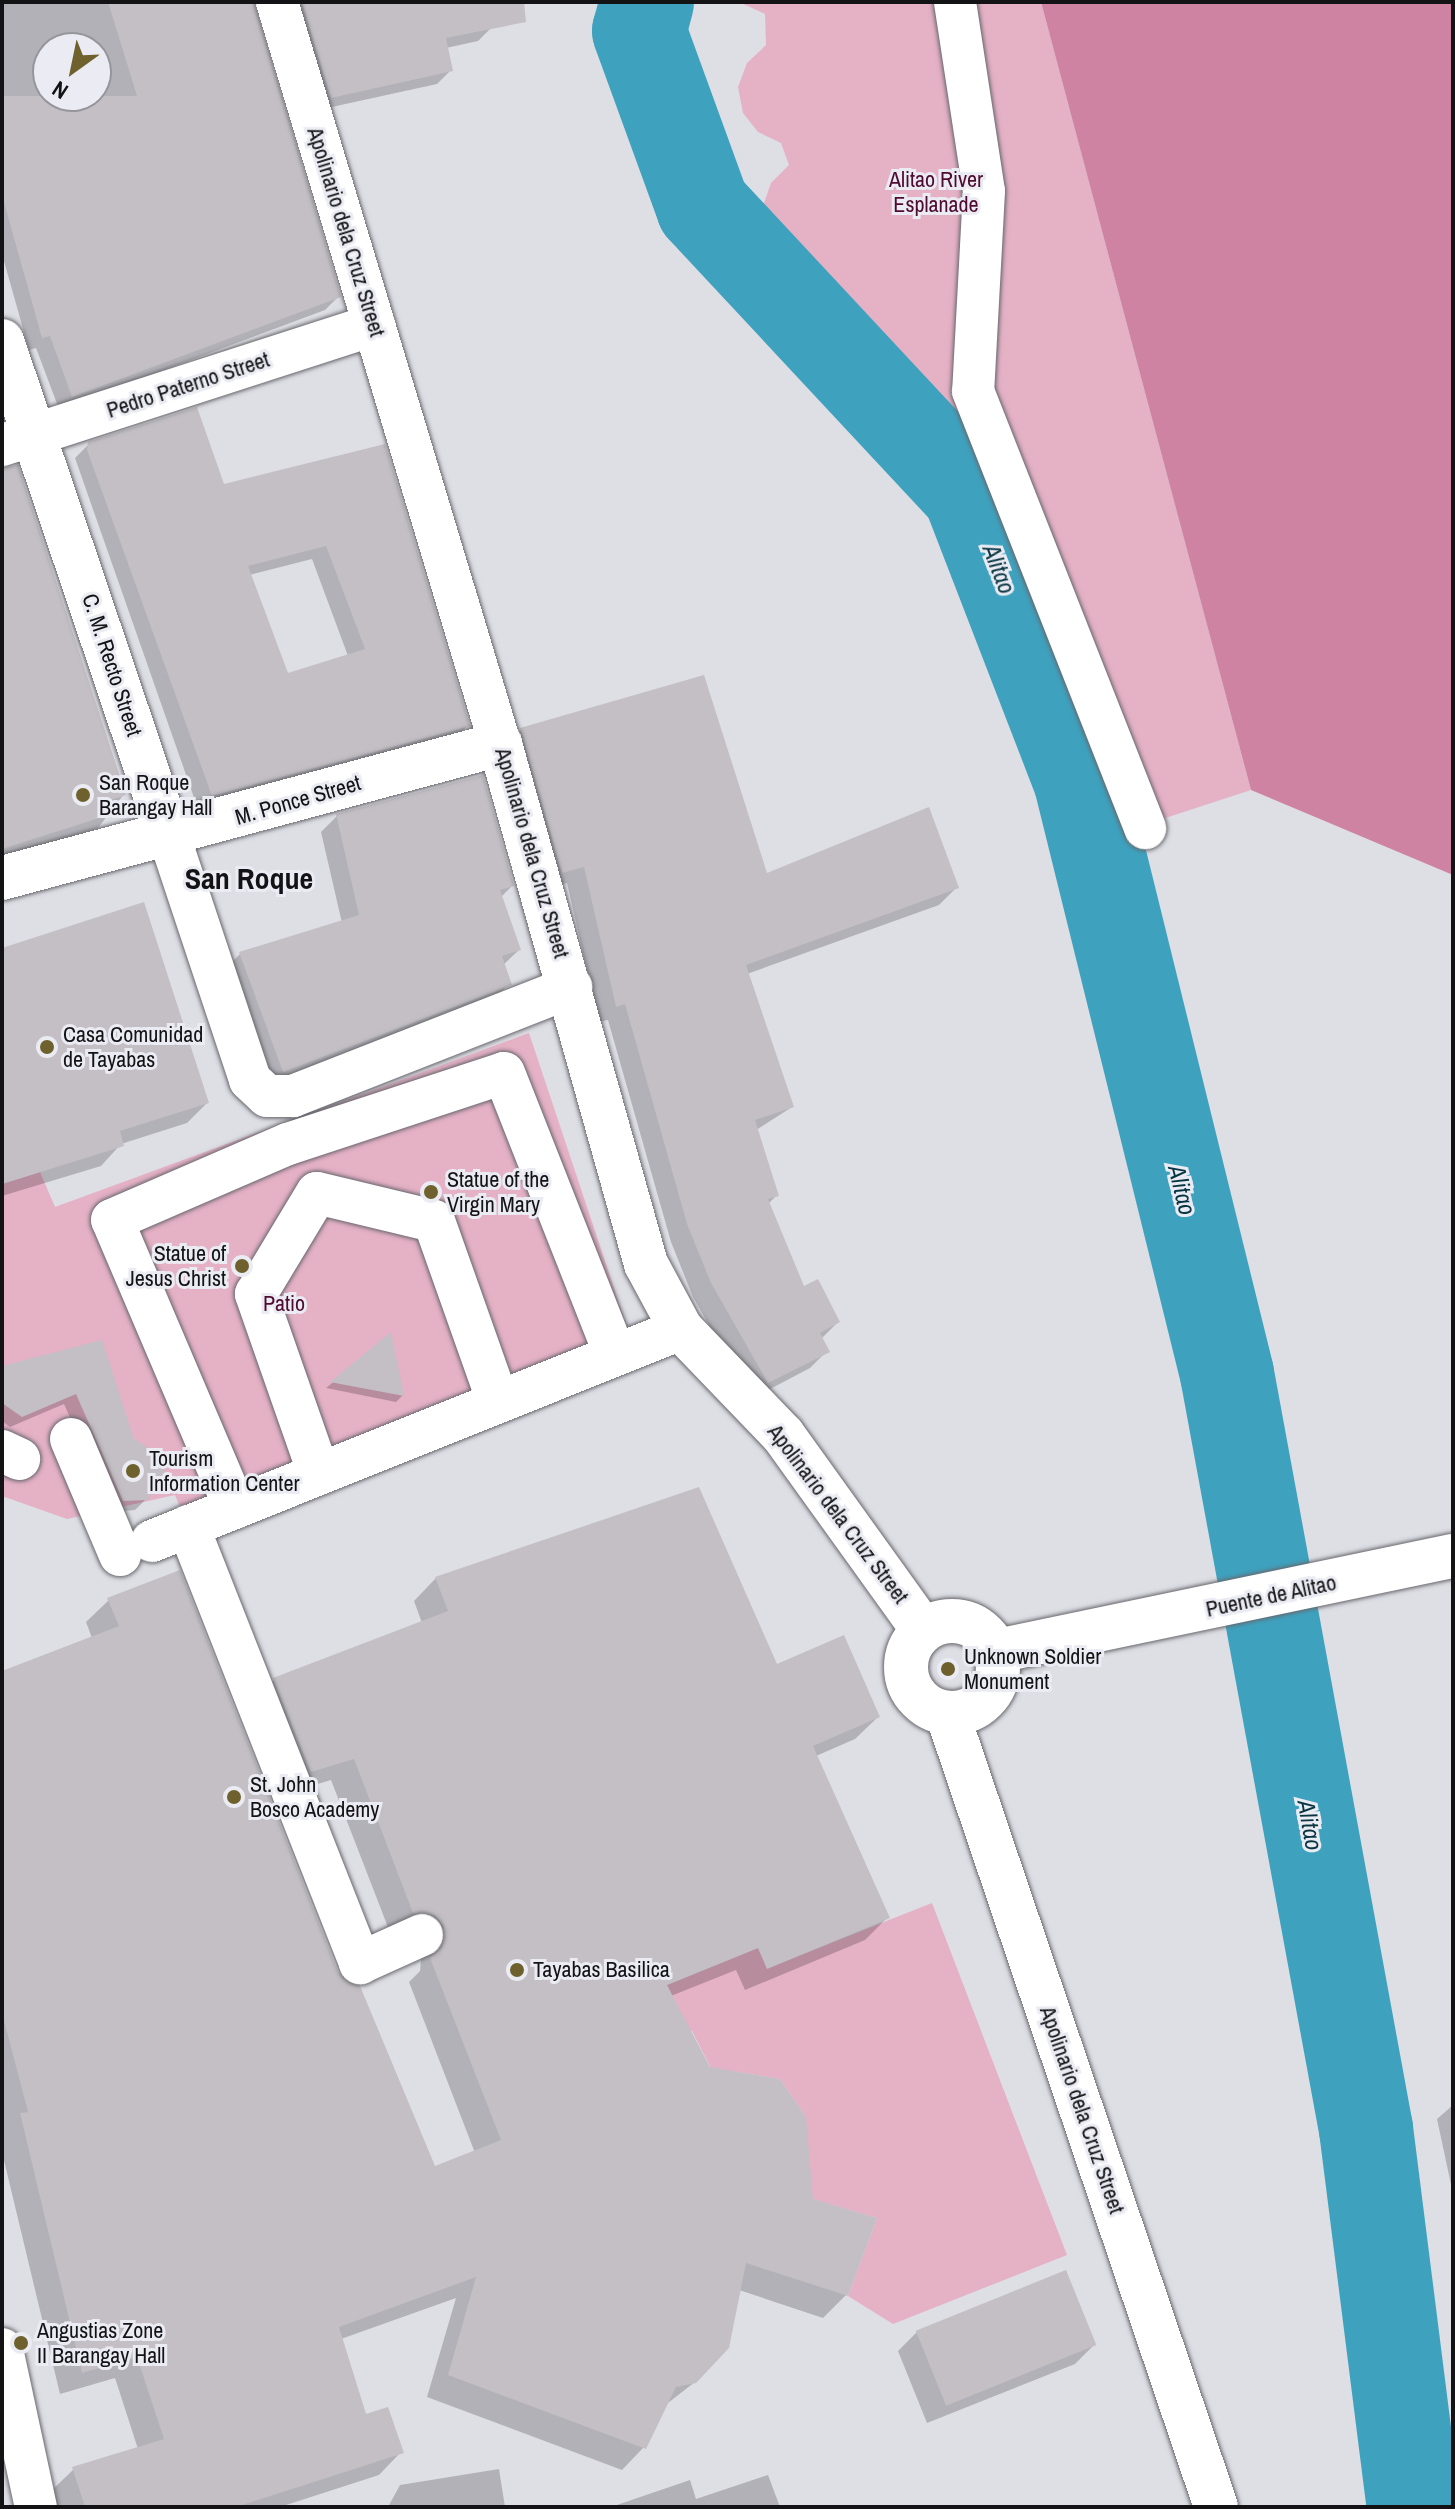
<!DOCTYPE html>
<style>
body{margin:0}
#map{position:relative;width:1455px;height:2509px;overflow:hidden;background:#dedee5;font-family:"Archivo Narrow",sans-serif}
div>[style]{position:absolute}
.green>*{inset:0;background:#e5b1c5}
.forest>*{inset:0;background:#ce83a2}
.shadow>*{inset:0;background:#0003}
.river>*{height:94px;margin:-47px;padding:0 47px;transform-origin:47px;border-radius:47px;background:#3ea2bf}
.building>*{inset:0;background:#c3bfc4;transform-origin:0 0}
.roads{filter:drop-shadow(0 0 2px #67676d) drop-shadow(0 0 2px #67676d)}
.street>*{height:42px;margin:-21px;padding:0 21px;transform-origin:21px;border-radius:21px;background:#fff}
.secondary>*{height:44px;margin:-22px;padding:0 22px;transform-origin:22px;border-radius:22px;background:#fff}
.secondary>.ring{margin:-22px;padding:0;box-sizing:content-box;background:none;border:44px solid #fff;border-radius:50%}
.dots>*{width:22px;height:22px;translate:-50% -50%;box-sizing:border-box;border:4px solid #ebebf3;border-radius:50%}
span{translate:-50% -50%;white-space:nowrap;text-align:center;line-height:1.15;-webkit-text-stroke:6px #ebebf3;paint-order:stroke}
.park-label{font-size:22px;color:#4f0b2f}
.street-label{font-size:22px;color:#131316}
.poi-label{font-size:22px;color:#131316}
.left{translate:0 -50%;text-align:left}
.right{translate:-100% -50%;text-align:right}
.water-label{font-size:24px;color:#073642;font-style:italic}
.district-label{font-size:30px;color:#131316;font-weight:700}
.frame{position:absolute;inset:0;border:4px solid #131316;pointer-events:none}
.north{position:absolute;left:32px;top:32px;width:80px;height:80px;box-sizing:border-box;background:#ebebf3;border:2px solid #95959b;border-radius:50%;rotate:213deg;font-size:22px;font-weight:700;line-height:32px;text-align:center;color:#131316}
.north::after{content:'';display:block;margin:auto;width:28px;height:36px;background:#6f612e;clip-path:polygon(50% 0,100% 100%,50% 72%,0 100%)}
</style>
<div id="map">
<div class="green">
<div style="clip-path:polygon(739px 2px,1041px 2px,1251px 790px,1095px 841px,1081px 783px,970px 492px,836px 350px,805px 263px,782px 252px,766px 231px,763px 206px,771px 183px,789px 165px,781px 143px,758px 132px,743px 113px,738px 87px,747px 63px,766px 45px,765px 14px)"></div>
<div style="clip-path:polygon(529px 1033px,634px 1348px,188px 1526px,175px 1495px,67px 1519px,2px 1496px,2px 1184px,40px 1172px,55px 1207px)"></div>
<div style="clip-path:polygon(932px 1903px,1067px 2255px,893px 2324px,848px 2296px,877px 2218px,795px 2194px,806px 2117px,780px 2079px,732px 2071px,715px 2076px,692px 2031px,615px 2006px,758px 1948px,768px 1968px)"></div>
</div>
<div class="forest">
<div style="clip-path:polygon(1041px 2px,1453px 2px,1453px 875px,1251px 790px)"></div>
</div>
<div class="shadow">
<div style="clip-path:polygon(evenodd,2px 2px,254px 2px,338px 297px,325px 310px,59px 409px,36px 348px,29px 350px,2px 254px,2px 2px,48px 48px,96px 48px,96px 96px,48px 96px,48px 48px)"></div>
<div style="clip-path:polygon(282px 2px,486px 2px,491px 28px,478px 41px,446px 48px,451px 70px,437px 84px,318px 110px)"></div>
<div style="clip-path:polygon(evenodd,89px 444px,222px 487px,383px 446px,467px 726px,453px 740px,198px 809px,75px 458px,89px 444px,312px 559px,348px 656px,286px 675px,249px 575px,312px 559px)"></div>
<div style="clip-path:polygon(2px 490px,124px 794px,98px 828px,2px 861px)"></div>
<div style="clip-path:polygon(521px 730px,765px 875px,956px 888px,939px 905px,747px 974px,792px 1107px,756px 1130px,777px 1195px,768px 1204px,803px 1288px,838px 1322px,821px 1339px,827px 1351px,810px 1368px,751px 1399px,693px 1297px,671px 1242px,608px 1020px,599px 1022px,567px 883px,545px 889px,504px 747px)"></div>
<div style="clip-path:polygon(337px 816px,512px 886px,501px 897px,519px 950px,503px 965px,509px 984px,493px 1000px,267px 1087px,224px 970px,240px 954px,342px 923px,321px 832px)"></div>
<div style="clip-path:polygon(2px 949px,207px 1103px,187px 1123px,121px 1144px,101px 1166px,2px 1196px)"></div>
<div style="clip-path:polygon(390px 1336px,402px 1396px,396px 1402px,326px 1388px)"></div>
<div style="clip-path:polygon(101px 1342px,147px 1498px,135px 1510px,112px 1512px,64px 1404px,10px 1427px,2px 1421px,2px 1369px)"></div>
<div style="clip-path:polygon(436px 1578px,776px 1667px,878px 1717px,855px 1739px,816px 1756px,887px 1918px,865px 1940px,745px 1990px,736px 1970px,671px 1996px,709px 2069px,811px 2201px,846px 2295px,823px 2318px,739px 2290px,695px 2382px,664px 2406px,644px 2447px,622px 2470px,427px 2397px,456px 2298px,341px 2339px,365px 2417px,401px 2452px,379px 2475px,280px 2507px,56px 2507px,51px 2491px,74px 2469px,138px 2449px,115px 2378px,60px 2394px,2px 2152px,2px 1674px,92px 1638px,86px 1622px,109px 1600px,336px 1973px,434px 2169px,475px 2153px,409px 1982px,420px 1971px,422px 1949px,391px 1935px,331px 1780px,288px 1793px,252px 1702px,275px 1679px,422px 1623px,414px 1601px)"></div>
<div style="clip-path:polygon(1453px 2105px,1453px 2194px,1437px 2119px)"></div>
<div style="clip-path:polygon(917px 2332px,1094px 2345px,1075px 2364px,927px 2423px,898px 2351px)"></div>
<div style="clip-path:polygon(499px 2469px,505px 2507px,388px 2507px,400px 2485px)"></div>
<div style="clip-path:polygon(768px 2475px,780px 2507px,611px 2507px,690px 2480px,696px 2499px)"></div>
</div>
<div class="river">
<div style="left:647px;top:2px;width:30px;rotate:105deg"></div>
<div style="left:639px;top:31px;width:187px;rotate:70deg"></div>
<div style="left:703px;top:207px;width:390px;rotate:47deg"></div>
<div style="left:969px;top:492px;width:312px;rotate:68.9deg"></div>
<div style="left:1081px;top:783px;width:609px;rotate:76.12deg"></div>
<div style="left:1227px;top:1374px;width:768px;rotate:79.57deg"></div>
<div style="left:1366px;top:2129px;width:381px;rotate:82.8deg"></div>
</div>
<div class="building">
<div style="clip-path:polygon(108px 2px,254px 2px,341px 297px,72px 397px,50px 336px,42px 338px,2px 195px,2px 96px,137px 96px)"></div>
<div style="clip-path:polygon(302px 2px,524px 2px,526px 22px,446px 38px,453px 71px,331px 98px)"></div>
<div style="clip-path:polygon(evenodd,197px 407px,224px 484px,385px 444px,470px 726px,212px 796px,87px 450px,88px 442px,197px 407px,326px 546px,365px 649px,288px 673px,248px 566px,326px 546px)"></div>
<div style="clip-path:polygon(18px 465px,126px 795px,111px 800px,115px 813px,2px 849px,2px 468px)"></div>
<div style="clip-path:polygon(704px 675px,767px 873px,929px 807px,959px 888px,746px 965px,794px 1107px,755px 1120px,779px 1196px,768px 1199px,804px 1286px,818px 1279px,840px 1322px,820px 1333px,830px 1352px,768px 1383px,711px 1283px,687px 1224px,625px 1004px,616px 1007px,584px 867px,562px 873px,520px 728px)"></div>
<div style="clip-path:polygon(483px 775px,514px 886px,500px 890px,521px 950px,502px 956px,512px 985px,283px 1072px,239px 952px,359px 915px,336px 814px)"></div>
<div style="clip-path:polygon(144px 902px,209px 1103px,120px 1131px,124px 1146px,2px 1184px,2px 948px)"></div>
<div style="clip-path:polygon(391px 1332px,404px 1396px,330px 1382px)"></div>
<div style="clip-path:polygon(102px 1340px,134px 1439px,160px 1455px,165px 1472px,148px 1500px,123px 1501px,76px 1394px,22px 1417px,2px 1403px,2px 1366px)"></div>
<div style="clip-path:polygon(699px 1487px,777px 1664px,844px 1635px,880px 1717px,813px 1746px,890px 1918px,767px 1969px,758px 1948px,667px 1985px,710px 2067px,780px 2079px,806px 2117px,813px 2199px,877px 2218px,848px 2296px,746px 2263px,729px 2348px,696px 2383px,676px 2387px,646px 2449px,448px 2375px,476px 2277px,339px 2327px,366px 2414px,388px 2407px,404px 2453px,236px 2507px,85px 2507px,72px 2467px,164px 2439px,137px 2357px,82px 2373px,20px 2113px,28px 2112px,2px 2013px,2px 1671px,119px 1626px,107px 1598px,180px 1570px,338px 1972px,360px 1986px,435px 2166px,501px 2140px,430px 1958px,442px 1948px,444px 1926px,435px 1915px,413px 1913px,354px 1759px,311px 1772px,273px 1678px,448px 1611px,435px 1577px)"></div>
<div style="left:1066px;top:2270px;width:81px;height:162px;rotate:68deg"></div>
</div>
<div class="roads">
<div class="street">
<div style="left:277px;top:2px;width:775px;rotate:73.27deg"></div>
<div style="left:955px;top:2px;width:191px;rotate:81.3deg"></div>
<div style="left:984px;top:191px;width:200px;rotate:93.1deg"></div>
<div style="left:973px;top:391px;width:470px;rotate:68.5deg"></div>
<div style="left:2px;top:445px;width:391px;rotate:-17.9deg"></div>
<div style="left:169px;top:836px;width:257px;rotate:71.6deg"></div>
<div style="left:250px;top:1080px;width:23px;rotate:43deg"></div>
<div style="left:267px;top:1096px;width:26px"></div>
<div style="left:293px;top:1096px;width:299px;rotate:-21.4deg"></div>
<div style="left:71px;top:1439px;width:126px;rotate:67.1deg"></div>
<div style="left:2px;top:1451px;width:19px;rotate:25deg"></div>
<div style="left:319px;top:1474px;width:191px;rotate:-109.3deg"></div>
<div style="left:256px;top:1294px;width:118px;rotate:-58.9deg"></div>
<div style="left:317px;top:1193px;width:120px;rotate:13.5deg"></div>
<div style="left:434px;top:1221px;width:192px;rotate:70.5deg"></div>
<div style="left:235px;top:1508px;width:313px;rotate:-113.1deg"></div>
<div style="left:112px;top:1220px;width:192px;rotate:-23.4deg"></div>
<div style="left:288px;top:1144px;width:227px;rotate:-18.2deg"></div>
<div style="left:504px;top:1073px;width:303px;rotate:68.5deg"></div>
<div style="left:188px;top:1526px;width:470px;rotate:68.5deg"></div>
<div style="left:360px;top:1963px;width:68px;rotate:-24.3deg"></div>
<div style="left:152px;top:1541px;width:570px;rotate:-21.84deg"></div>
<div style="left:2px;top:2349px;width:162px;rotate:77.9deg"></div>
</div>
<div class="secondary">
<div style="left:2px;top:341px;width:522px;rotate:71.36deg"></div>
<div style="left:2px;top:878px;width:516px;rotate:-15.06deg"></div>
<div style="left:500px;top:744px;width:540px;rotate:74.32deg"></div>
<div style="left:646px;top:1264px;width:74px;rotate:61.7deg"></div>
<div style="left:681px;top:1329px;width:147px;rotate:46.1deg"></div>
<div style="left:783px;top:1435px;width:240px;rotate:54.3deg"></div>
<div class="ring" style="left:906px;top:1621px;width:48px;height:48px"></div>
<div style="left:997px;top:1651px;width:466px;rotate:-11.8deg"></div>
<div style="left:947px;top:1713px;width:838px;rotate:71.28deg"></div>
</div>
</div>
<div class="dots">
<div style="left:83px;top:795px;background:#6f612e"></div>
<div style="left:47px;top:1047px;background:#6f612e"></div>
<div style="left:431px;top:1192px;background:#6f612e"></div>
<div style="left:242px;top:1266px;background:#6f612e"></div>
<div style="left:133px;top:1471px;background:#6f612e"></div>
<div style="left:948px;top:1669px;background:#6f612e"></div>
<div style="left:234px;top:1797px;background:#6f612e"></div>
<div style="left:517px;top:1970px;background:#6f612e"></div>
<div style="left:21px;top:2343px;background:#6f612e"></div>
</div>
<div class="park-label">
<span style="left:936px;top:192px">Alitao River<br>Esplanade</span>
<span style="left:284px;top:1304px">Patio</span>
</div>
<div class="street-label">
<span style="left:346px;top:232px;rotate:73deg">Apolinario dela Cruz Street</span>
<span style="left:188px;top:385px;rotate:-18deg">Pedro Paterno Street</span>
<span style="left:112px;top:665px;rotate:72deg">C. M. Recto Street</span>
<span style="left:298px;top:800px;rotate:-16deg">M. Ponce Street</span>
<span style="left:532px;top:853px;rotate:74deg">Apolinario dela Cruz Street</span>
<span style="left:838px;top:1514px;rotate:53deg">Apolinario dela Cruz Street</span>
<span style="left:1271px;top:1596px;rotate:-12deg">Puente de Alitao</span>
<span style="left:1082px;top:2110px;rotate:71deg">Apolinario dela Cruz Street</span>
</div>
<div class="poi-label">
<span class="left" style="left:99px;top:795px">San Roque<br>Barangay Hall</span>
<span class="left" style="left:63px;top:1047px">Casa Comunidad<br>de Tayabas</span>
<span class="left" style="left:447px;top:1192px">Statue of the<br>Virgin Mary</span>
<span class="right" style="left:226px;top:1266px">Statue of<br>Jesus Christ</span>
<span class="left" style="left:149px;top:1471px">Tourism<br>Information Center</span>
<span class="left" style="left:964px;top:1669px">Unknown Soldier<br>Monument</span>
<span class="left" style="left:250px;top:1797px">St. John<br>Bosco Academy</span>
<span class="left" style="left:533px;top:1970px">Tayabas Basilica</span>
<span class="left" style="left:37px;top:2343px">Angustias Zone<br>II Barangay Hall</span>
</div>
<div class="water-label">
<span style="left:999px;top:569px;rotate:69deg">Alitao</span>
<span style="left:1182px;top:1190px;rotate:76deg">Alitao</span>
<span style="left:1310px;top:1825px;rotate:80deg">Alitao</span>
</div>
<div class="district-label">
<span style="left:249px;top:878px">San Roque</span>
</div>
<div class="frame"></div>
<div class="north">N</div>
</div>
